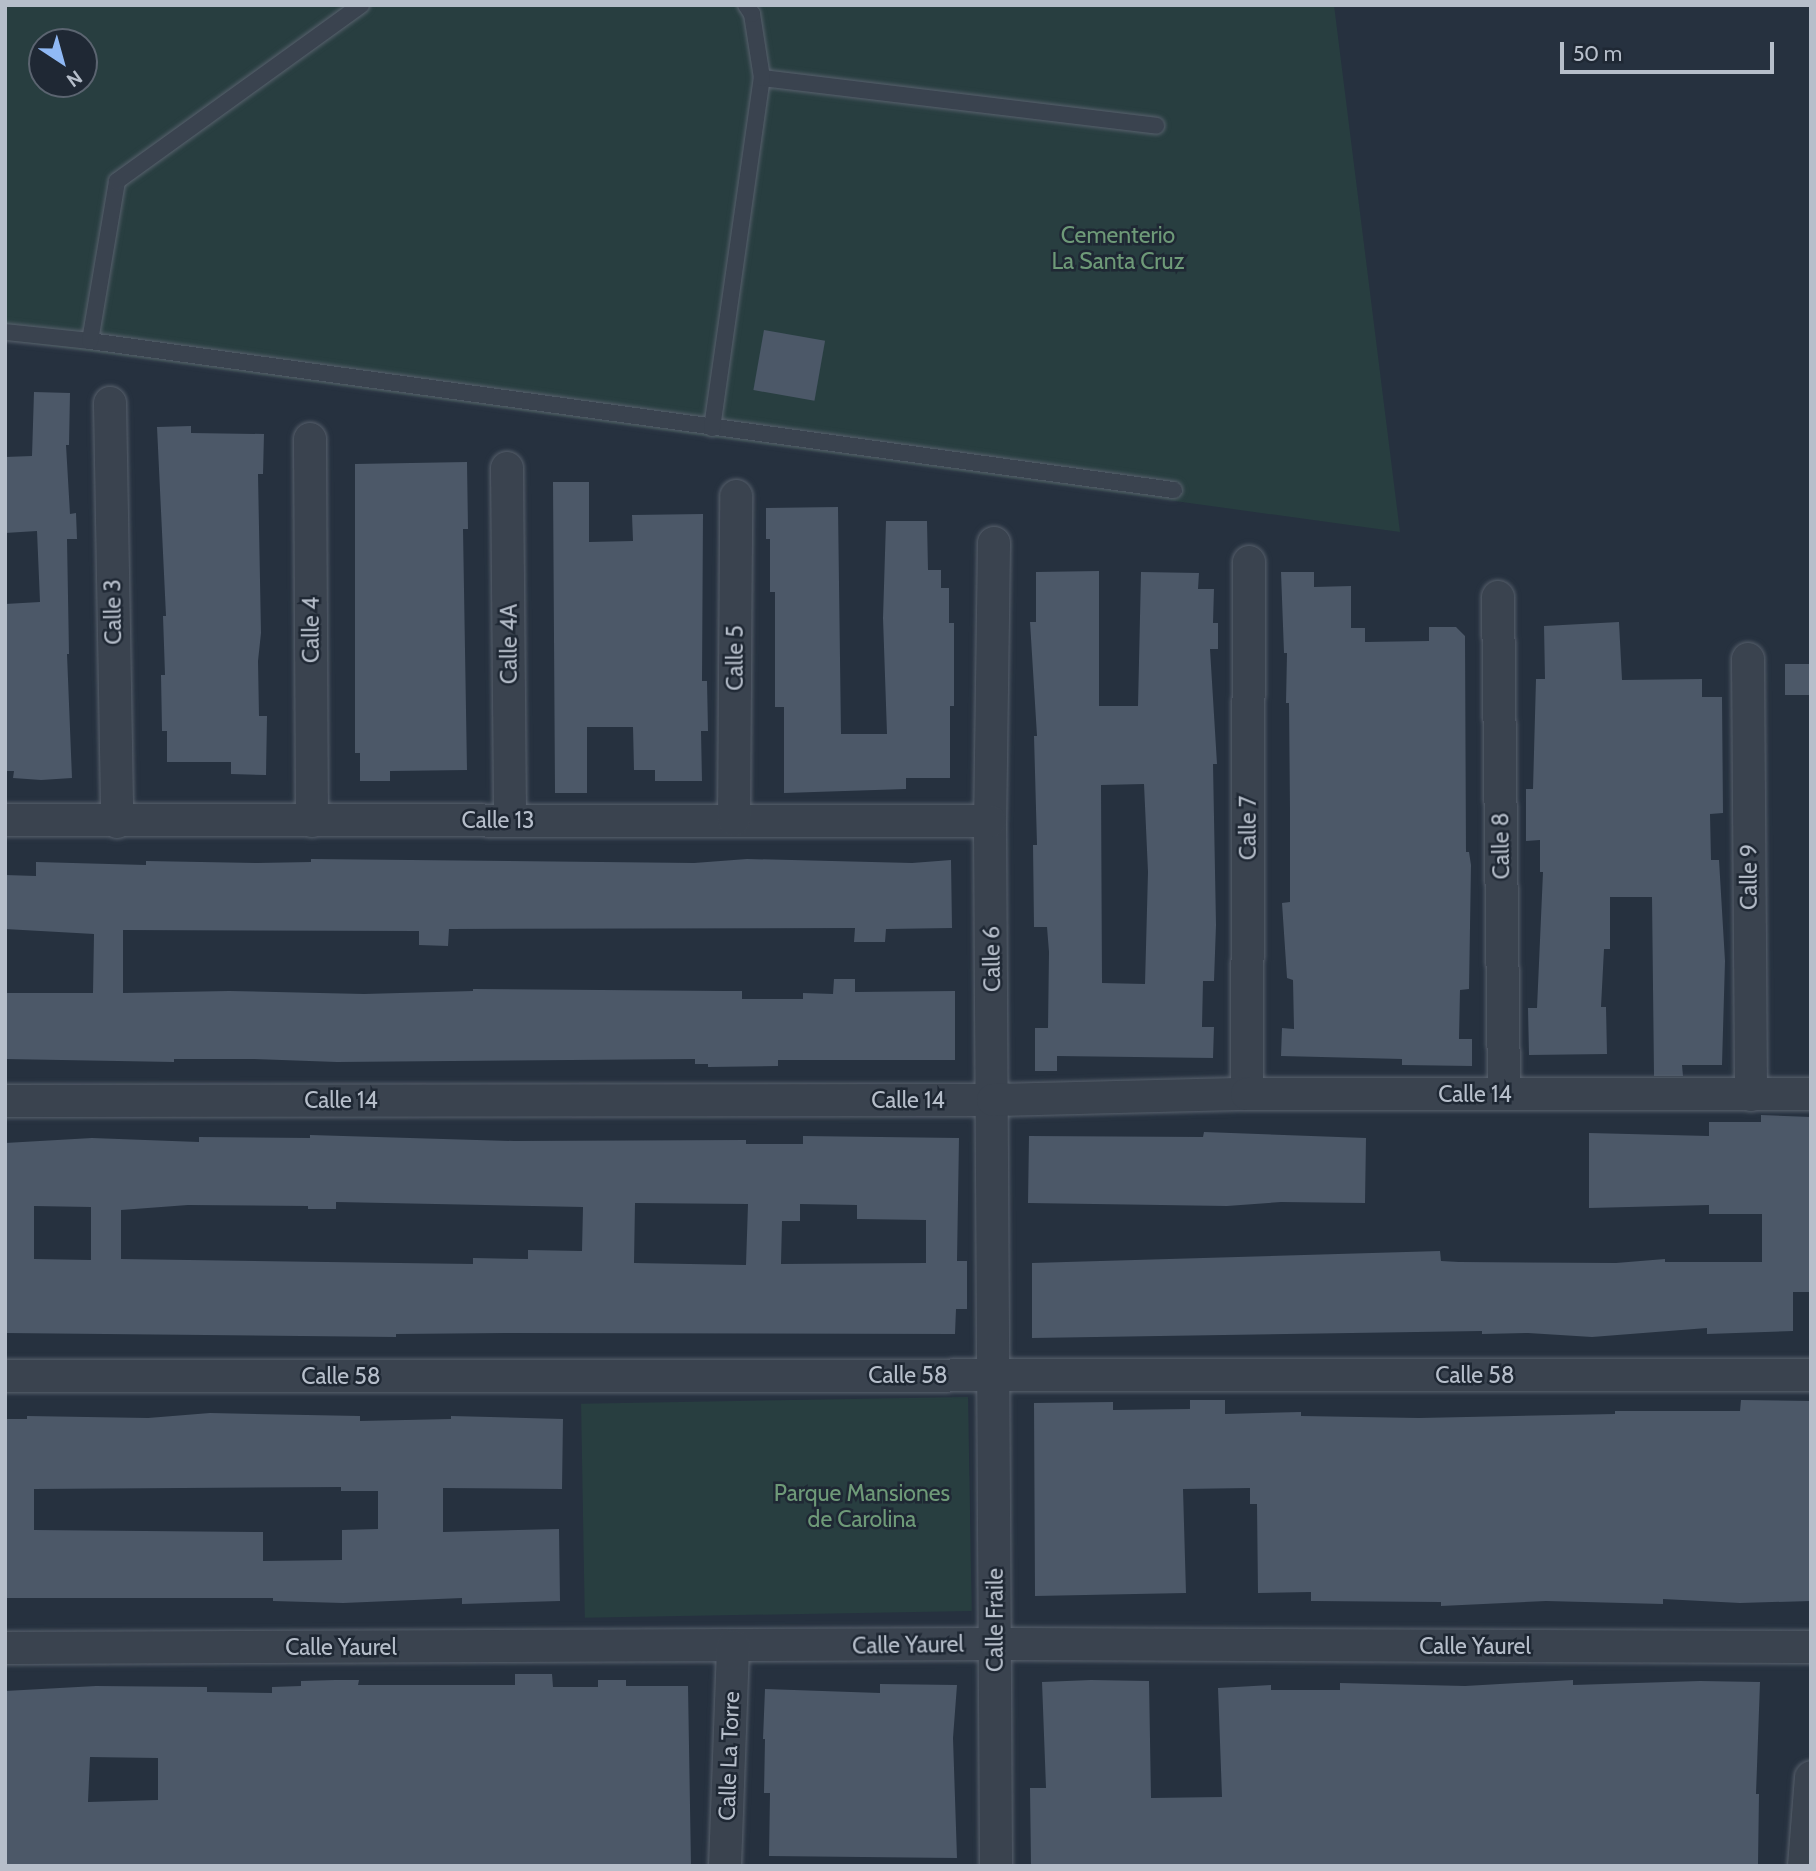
<!DOCTYPE html>
<style>
body{margin:0}
#map{position:relative;width:1816px;height:1871px;overflow:hidden;background:#26313f;font-family:Cabin,sans-serif}
div>[style]{position:absolute}
.green>*{inset:0;background:#283e40;transform-origin:0 0}
.building>*{inset:0;background:#4c5868;transform-origin:0 0}
.roads{filter:drop-shadow(0 0 2px #58616d) drop-shadow(0 0 2px #58616d)}
.service>*{height:16px;margin:-8px;padding:0 8px;transform-origin:8px;border-radius:8px;background:#3a434f}
.minor>*{height:32px;margin:-16px;padding:0 16px;transform-origin:16px;border-radius:16px;background:#3a434f}
span{translate:-50% -50%;white-space:nowrap;text-align:center;line-height:1.15;-webkit-text-stroke:5px #1f2834;paint-order:stroke}
.park-label{font-size:23px;color:#6e9a78}
.street-label{font-size:23px;color:#b6beca}
.frame{position:absolute;inset:0;border:7px solid #b6beca;pointer-events:none}
.north{position:absolute;left:28px;top:28px;width:70px;height:70px;box-sizing:border-box;background:#1f2834;border:2px solid #5b6470;border-radius:50%;rotate:144deg;font-size:19px;font-weight:700;line-height:28px;text-align:center;color:#b6beca}
.north::after{content:'';display:block;margin:auto;width:24px;height:32px;background:#90b9f5;clip-path:polygon(50% 0,100% 100%,50% 72%,0 100%)}
.scale{position:absolute;left:1560px;top:42px;width:214px;height:32px;box-sizing:border-box;border:4px solid #b6beca;border-top:0;padding-left:9px;font-size:21px;line-height:24px;white-space:nowrap;color:#b6beca;-webkit-text-stroke:5px #1f2834;paint-order:stroke}
</style>
<div id="map">
<div class="green">
<div style="clip-path:polygon(evenodd,5px 5px,1334px 5px,1400px 532px,5px 340px,5px 5px,42px 42px,84px 42px,84px 84px,42px 84px,42px 42px)"></div>
<div style="left:968px;top:1397px;width:214px;height:387px;rotate:89deg"></div>
</div>
<div class="building">
<div style="left:764px;top:330px;width:62px;height:61px;rotate:10deg"></div>
<div style="clip-path:polygon(34px 392px,70px 393px,69px 445px,66px 445px,70px 514px,76px 513px,77px 539px,67px 539px,69px 654px,67px 654px,72px 778px,41px 780px,13px 778px,14px 771px,5px 771px,5px 604px,40px 602px,37px 531px,5px 533px,5px 457px,32px 456px)"></div>
<div style="clip-path:polygon(191px 426px,191px 433px,264px 434px,263px 474px,258px 474px,261px 633px,258px 661px,259px 716px,267px 716px,266px 775px,231px 774px,231px 762px,167px 762px,167px 731px,162px 731px,161px 675px,165px 675px,163px 616px,166px 616px,157px 427px)"></div>
<div style="clip-path:polygon(467px 462px,468px 529px,463px 529px,467px 770px,390px 771px,390px 781px,360px 781px,360px 753px,355px 753px,355px 464px)"></div>
<div style="clip-path:polygon(553px 482px,589px 482px,589px 542px,633px 541px,632px 515px,703px 514px,702px 681px,707px 681px,708px 731px,701px 731px,702px 781px,655px 781px,655px 770px,634px 770px,633px 727px,587px 727px,587px 793px,555px 793px)"></div>
<div style="clip-path:polygon(838px 507px,841px 734px,887px 734px,883px 618px,886px 521px,927px 521px,928px 570px,941px 570px,941px 588px,949px 588px,949px 623px,954px 623px,954px 706px,950px 706px,950px 778px,906px 778px,906px 789px,784px 793px,784px 707px,775px 707px,775px 592px,770px 592px,770px 539px,766px 539px,766px 508px)"></div>
<div style="clip-path:polygon(evenodd,1099px 571px,1099px 706px,1138px 706px,1141px 572px,1199px 573px,1198px 589px,1214px 589px,1213px 623px,1218px 623px,1218px 649px,1210px 649px,1217px 764px,1213px 764px,1216px 925px,1214px 981px,1203px 981px,1202px 1027px,1214px 1027px,1213px 1058px,1057px 1056px,1057px 1071px,1035px 1071px,1035px 1028px,1048px 1028px,1049px 952px,1047px 927px,1034px 927px,1033px 845px,1037px 845px,1034px 736px,1037px 736px,1030px 622px,1036px 622px,1036px 572px,1099px 571px,1144px 784px,1148px 872px,1145px 984px,1102px 983px,1101px 785px,1144px 784px)"></div>
<div style="clip-path:polygon(1281px 572px,1314px 572px,1314px 587px,1351px 586px,1351px 628px,1365px 628px,1365px 642px,1429px 641px,1429px 627px,1456px 627px,1465px 636px,1466px 852px,1469px 852px,1471px 865px,1469px 989px,1460px 990px,1459px 1039px,1472px 1039px,1472px 1066px,1402px 1065px,1402px 1059px,1281px 1056px,1282px 1028px,1294px 1029px,1293px 980px,1287px 978px,1282px 903px,1290px 902px,1290px 810px,1289px 703px,1286px 703px,1287px 653px,1284px 653px)"></div>
<div style="clip-path:polygon(1619px 622px,1622px 680px,1702px 679px,1702px 697px,1722px 697px,1723px 813px,1710px 814px,1711px 860px,1719px 860px,1725px 961px,1722px 1065px,1682px 1065px,1683px 1076px,1654px 1076px,1652px 897px,1610px 897px,1610px 949px,1604px 949px,1601px 1007px,1606px 1007px,1607px 1054px,1529px 1055px,1528px 1008px,1537px 1008px,1543px 872px,1540px 872px,1540px 840px,1526px 841px,1526px 789px,1533px 789px,1536px 679px,1545px 679px,1544px 626px)"></div>
<div style="left:1785px;top:664px;width:26px;height:31px"></div>
<div style="clip-path:polygon(311px 859px,694px 863px,747px 859px,912px 863px,951px 860px,952px 928px,886px 929px,885px 942px,854px 942px,855px 928px,449px 929px,448px 946px,419px 945px,419px 931px,123px 930px,123px 993px,229px 991px,364px 994px,473px 991px,473px 989px,726px 991px,742px 991px,742px 999px,803px 999px,803px 993px,833px 994px,834px 979px,855px 979px,855px 992px,955px 991px,955px 1060px,778px 1060px,778px 1066px,708px 1067px,708px 1064px,695px 1064px,695px 1059px,337px 1062px,253px 1059px,174px 1059px,174px 1062px,5px 1059px,5px 993px,93px 993px,94px 934px,5px 929px,5px 875px,36px 876px,36px 862px,146px 865px,146px 861px,257px 863px,311px 862px)"></div>
<div style="clip-path:polygon(1761px 1115px,1811px 1117px,1811px 1292px,1793px 1292px,1793px 1331px,1707px 1334px,1707px 1328px,1592px 1337px,1528px 1333px,1482px 1334px,1482px 1331px,1032px 1338px,1032px 1263px,1440px 1251px,1441px 1261px,1459px 1262px,1616px 1263px,1665px 1259px,1665px 1262px,1762px 1262px,1762px 1214px,1709px 1214px,1709px 1205px,1589px 1208px,1589px 1133px,1709px 1136px,1709px 1122px,1761px 1122px)"></div>
<div style="clip-path:polygon(1204px 1132px,1366px 1138px,1365px 1203px,1281px 1202px,1227px 1206px,1028px 1203px,1029px 1136px,1203px 1137px)"></div>
<div style="clip-path:polygon(evenodd,310px 1135px,514px 1141px,746px 1140px,746px 1144px,803px 1144px,803px 1136px,959px 1138px,957px 1261px,967px 1261px,967px 1309px,956px 1309px,955px 1334px,506px 1333px,396px 1334px,396px 1337px,5px 1333px,5px 1143px,92px 1138px,199px 1142px,199px 1137px,310px 1138px,310px 1135px,336px 1202px,583px 1207px,582px 1251px,528px 1250px,528px 1259px,473px 1258px,473px 1264px,121px 1259px,121px 1210px,188px 1205px,308px 1206px,308px 1209px,336px 1209px,336px 1202px,310px 1135px,635px 1203px,748px 1204px,746px 1265px,634px 1263px,635px 1203px,310px 1135px,800px 1204px,857px 1205px,857px 1219px,926px 1220px,926px 1263px,781px 1264px,782px 1221px,800px 1221px,800px 1204px,310px 1135px,34px 1206px,91px 1207px,91px 1260px,34px 1259px,34px 1206px)"></div>
<div style="clip-path:polygon(1190px 1400px,1225px 1400px,1225px 1414px,1301px 1412px,1301px 1416px,1419px 1418px,1615px 1414px,1615px 1411px,1740px 1411px,1741px 1400px,1811px 1401px,1811px 1601px,1740px 1603px,1663px 1599px,1663px 1604px,1546px 1601px,1441px 1606px,1441px 1602px,1311px 1601px,1311px 1592px,1258px 1593px,1257px 1504px,1250px 1504px,1250px 1488px,1183px 1489px,1186px 1593px,1035px 1596px,1034px 1403px,1113px 1402px,1113px 1410px,1190px 1409px)"></div>
<div style="clip-path:polygon(evenodd,210px 1413px,360px 1416px,360px 1421px,451px 1419px,451px 1416px,563px 1419px,562px 1489px,443px 1488px,443px 1532px,559px 1529px,560px 1601px,462px 1604px,462px 1598px,343px 1603px,273px 1601px,273px 1598px,5px 1598px,5px 1419px,27px 1419px,27px 1416px,148px 1418px,210px 1413px,341px 1487px,341px 1491px,378px 1491px,378px 1529px,342px 1530px,342px 1560px,263px 1561px,263px 1532px,34px 1530px,34px 1489px,341px 1487px)"></div>
<div style="clip-path:polygon(evenodd,515px 1674px,552px 1674px,553px 1687px,598px 1687px,598px 1680px,626px 1680px,626px 1686px,688px 1686px,691px 1866px,5px 1866px,5px 1691px,96px 1686px,207px 1687px,207px 1692px,272px 1693px,272px 1687px,301px 1686px,301px 1681px,335px 1680px,359px 1680px,358px 1685px,515px 1685px,515px 1674px,90px 1757px,158px 1758px,158px 1800px,88px 1802px,90px 1757px)"></div>
<div style="clip-path:polygon(1091px 1680px,1149px 1681px,1151px 1798px,1222px 1797px,1218px 1688px,1271px 1685px,1271px 1690px,1340px 1690px,1340px 1683px,1465px 1686px,1573px 1680px,1573px 1685px,1700px 1681px,1760px 1682px,1756px 1794px,1759px 1794px,1758px 1864px,1031px 1866px,1030px 1788px,1046px 1788px,1042px 1682px)"></div>
<div style="clip-path:polygon(880px 1684px,957px 1685px,953px 1738px,957px 1858px,769px 1856px,770px 1793px,764px 1793px,765px 1739px,763px 1739px,765px 1689px,880px 1693px)"></div>
</div>
<div class="roads">
<div class="service">
<div style="left:762px;top:78px;width:397px;rotate:6.9deg"></div>
<div style="left:5px;top:332px;width:85px;rotate:6deg"></div>
<div style="left:90px;top:341px;width:1094px;rotate:7.83deg"></div>
<div style="left:90px;top:341px;width:162px;rotate:-80.4deg"></div>
<div style="left:117px;top:181px;width:301px;rotate:-35.8deg"></div>
<div style="left:712px;top:428px;width:354px;rotate:-81.9deg"></div>
<div style="left:762px;top:78px;width:65px;rotate:-98.9deg"></div>
<div style="left:752px;top:14px;width:11px;rotate:-124deg"></div>
</div>
<div class="minor">
<div style="left:110px;top:403px;width:419px;rotate:89deg"></div>
<div style="left:310px;top:439px;width:382px;rotate:89.7deg"></div>
<div style="left:507px;top:468px;width:352px;rotate:89.5deg"></div>
<div style="left:994px;top:543px;width:278px;rotate:90.8deg"></div>
<div style="left:990px;top:821px;width:1045px;rotate:89.67deg"></div>
<div style="left:1498px;top:597px;width:497px;rotate:89.3deg"></div>
<div style="left:1748px;top:659px;width:436px;rotate:89.6deg"></div>
<div style="left:5px;top:820px;width:985px;rotate:0.06deg"></div>
<div style="left:734px;top:820px;width:324px;rotate:-89.6deg"></div>
<div style="left:1247px;top:1094px;width:532px;rotate:-89.78deg"></div>
<div style="left:5px;top:1101px;width:988px;rotate:-0.06deg"></div>
<div style="left:993px;top:1100px;width:254px;rotate:-1.4deg"></div>
<div style="left:1247px;top:1094px;width:564px"></div>
<div style="left:5px;top:1376px;width:1806px;rotate:-0.03deg"></div>
<div style="left:5px;top:1648px;width:990px;rotate:-0.23deg"></div>
<div style="left:995px;top:1644px;width:816px;rotate:0.21deg"></div>
<div style="left:725px;top:1866px;width:220px;rotate:-87.9deg"></div>
<div style="left:1804px;top:1866px;width:89px;rotate:-85.5deg"></div>
</div>
</div>
<div class="park-label">
<span style="left:1118px;top:248px">Cementerio<br>La Santa Cruz</span>
<span style="left:862px;top:1506px">Parque Mansiones<br>de Carolina</span>
</div>
<div class="street-label">
<span style="left:113px;top:612px;rotate:-91deg">Calle 3</span>
<span style="left:311px;top:630px;rotate:-90deg">Calle 4</span>
<span style="left:509px;top:644px;rotate:-90deg">Calle 4A</span>
<span style="left:735px;top:658px;rotate:-90deg">Calle 5</span>
<span style="left:498px;top:820px">Calle 13</span>
<span style="left:1248px;top:828px;rotate:-90deg">Calle 7</span>
<span style="left:1501px;top:846px;rotate:-91deg">Calle 8</span>
<span style="left:1749px;top:877px;rotate:-90deg">Calle 9</span>
<span style="left:992px;top:959px;rotate:-91deg">Calle 6</span>
<span style="left:1475px;top:1094px">Calle 14</span>
<span style="left:341px;top:1100px">Calle 14</span>
<span style="left:908px;top:1100px">Calle 14</span>
<span style="left:908px;top:1375px">Calle 58</span>
<span style="left:1475px;top:1375px">Calle 58</span>
<span style="left:341px;top:1376px">Calle 58</span>
<span style="left:995px;top:1620px;rotate:-90deg">Calle Fraile</span>
<span style="left:908px;top:1645px;rotate:-1deg">Calle Yaurel</span>
<span style="left:1475px;top:1646px">Calle Yaurel</span>
<span style="left:341px;top:1647px">Calle Yaurel</span>
<span style="left:729px;top:1756px;rotate:-88deg">Calle La Torre</span>
</div>
<div class="frame"></div>
<div class="north">N</div>
<div class="scale">50 m</div>
</div>
